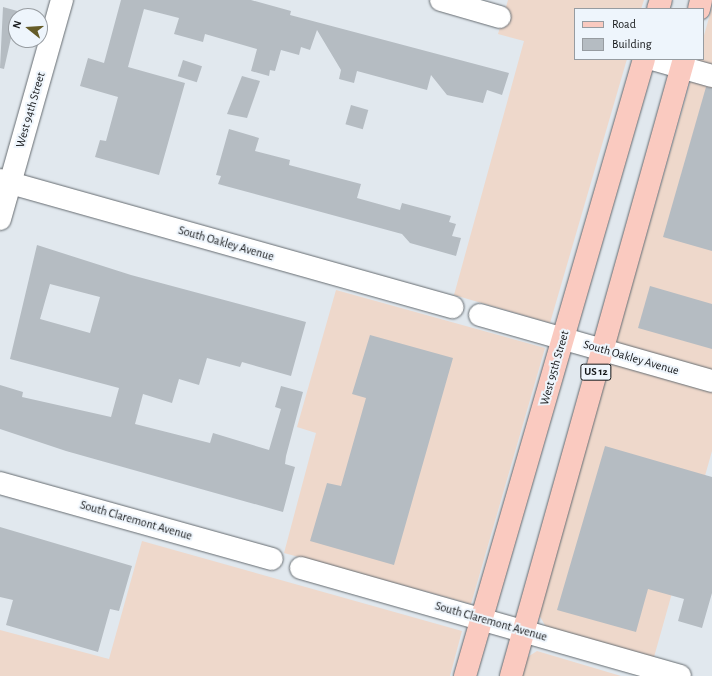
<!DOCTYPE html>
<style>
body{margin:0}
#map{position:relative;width:712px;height:676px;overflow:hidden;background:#e1e8ee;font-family:"Alegreya Sans",sans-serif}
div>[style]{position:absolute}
.commercial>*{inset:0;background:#eed8cb}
.building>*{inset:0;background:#b5bcc2;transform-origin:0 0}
.roads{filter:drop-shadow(0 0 1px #656b70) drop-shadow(0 0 1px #656b70)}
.minor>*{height:22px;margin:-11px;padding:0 11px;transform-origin:11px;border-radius:11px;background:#fff}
.major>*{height:22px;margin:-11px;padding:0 11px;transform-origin:11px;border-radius:11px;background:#facac0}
span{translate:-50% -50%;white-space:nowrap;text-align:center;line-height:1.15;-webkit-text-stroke:4px #eef5fc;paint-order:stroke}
.shield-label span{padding:1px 3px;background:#eef5fc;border:1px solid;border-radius:3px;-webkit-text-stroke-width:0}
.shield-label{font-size:11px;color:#151719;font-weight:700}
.street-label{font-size:12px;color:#151719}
.legend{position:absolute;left:574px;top:8px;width:130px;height:52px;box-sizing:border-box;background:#eef5fc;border:1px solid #979ca1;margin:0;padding:5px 7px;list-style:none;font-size:12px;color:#151719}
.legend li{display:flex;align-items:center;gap:8px;height:20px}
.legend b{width:20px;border:1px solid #979ca1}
.north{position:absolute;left:8px;top:8px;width:40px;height:40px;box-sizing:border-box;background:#eef5fc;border:1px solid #979ca1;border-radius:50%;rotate:287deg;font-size:11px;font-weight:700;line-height:16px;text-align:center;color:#151719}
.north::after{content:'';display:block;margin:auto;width:14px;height:18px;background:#655c28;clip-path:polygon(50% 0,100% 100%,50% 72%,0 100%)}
</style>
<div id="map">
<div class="commercial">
<div style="clip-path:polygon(508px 0,644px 0,641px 9px,575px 9px,575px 59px,627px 59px,550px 323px,454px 295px,524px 41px,498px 34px)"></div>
<div style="clip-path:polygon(712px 7px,712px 451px,654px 657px,546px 627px,538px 613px,697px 59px,703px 59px,703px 39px)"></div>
<div style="clip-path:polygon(336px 290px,545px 348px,471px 604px,284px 553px,316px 433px,297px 427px)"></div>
<div style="clip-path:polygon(142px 541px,462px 631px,450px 676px,0 676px,0 630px,109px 659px)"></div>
<div style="clip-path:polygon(537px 651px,621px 676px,521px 676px,526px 658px)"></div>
</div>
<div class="building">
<div style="clip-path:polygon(121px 0,251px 0,291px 11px,290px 15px,509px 73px,502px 95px,487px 90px,483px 103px,447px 95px,431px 75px,427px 90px,357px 71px,354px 83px,339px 79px,341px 70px,317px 30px,310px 50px,301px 47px,299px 55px,281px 50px,275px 71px,270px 70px,269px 76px,251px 71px,257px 49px,205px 34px,203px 42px,174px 34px,179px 18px,144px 9px,128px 67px,185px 83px,159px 175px,95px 157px,100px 140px,106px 141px,118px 97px,80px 86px,88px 58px,104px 63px)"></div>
<div style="clip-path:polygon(3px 7px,21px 12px,16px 16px,4px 69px,0 68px)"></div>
<div style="left:183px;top:60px;width:20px;height:17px;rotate:18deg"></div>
<div style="clip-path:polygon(242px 76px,260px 81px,247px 118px,227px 114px)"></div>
<div style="clip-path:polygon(706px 87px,712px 88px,712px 251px,663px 237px)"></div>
<div style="left:351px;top:105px;width:18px;height:20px;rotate:16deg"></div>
<div style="clip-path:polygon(229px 129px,259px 138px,255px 151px,290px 160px,289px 165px,361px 184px,357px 198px,400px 210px,402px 203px,451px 216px,449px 222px,456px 224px,452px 236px,461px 238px,456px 256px,410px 243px,402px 234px,218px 184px,221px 176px,216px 175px)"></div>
<div style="clip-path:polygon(evenodd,37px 245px,131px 275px,306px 322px,291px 376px,242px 362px,240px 367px,207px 358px,199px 385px,179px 379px,172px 403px,143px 394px,135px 424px,210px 443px,213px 433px,269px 450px,281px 409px,275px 407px,281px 386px,303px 392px,286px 456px,285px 464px,295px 467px,283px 512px,66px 451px,0 429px,0 385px,23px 392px,22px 397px,111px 417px,119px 388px,10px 359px,37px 245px,50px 284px,100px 297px,90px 333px,40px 319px,50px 284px)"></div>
<div style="clip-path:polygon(650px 286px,712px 304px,712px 349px,638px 328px)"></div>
<div style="clip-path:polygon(370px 335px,453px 358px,394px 565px,310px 541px,327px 483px,341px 486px,366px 398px,352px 394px)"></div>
<div style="clip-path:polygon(605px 446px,712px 477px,712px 593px,702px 628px,678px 621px,684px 599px,648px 589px,636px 632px,557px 610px)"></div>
<div style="clip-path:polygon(0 527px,132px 566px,119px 611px,110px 609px,98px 652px,6px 625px,13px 600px,0 597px)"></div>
</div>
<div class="roads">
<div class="minor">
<div style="left:441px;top:0;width:61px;rotate:16.1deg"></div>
<div style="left:652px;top:59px;width:62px;rotate:15.8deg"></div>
<div style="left:0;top:180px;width:470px;rotate:15.7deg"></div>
<div style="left:0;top:219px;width:228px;rotate:-74.2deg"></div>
<div style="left:480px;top:315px;width:241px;rotate:15.9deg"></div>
<div style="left:0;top:483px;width:282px;rotate:15.6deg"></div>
<div style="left:301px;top:568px;width:394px;rotate:15.9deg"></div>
</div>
<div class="major">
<div style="left:658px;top:9px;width:9px;rotate:-72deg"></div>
<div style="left:699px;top:9px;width:9px;rotate:-77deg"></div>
<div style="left:465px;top:676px;width:642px;rotate:-73.82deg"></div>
<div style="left:511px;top:676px;width:641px;rotate:-74.34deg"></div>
</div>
</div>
<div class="shield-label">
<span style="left:596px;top:372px">US 12</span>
</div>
<div class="street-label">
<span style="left:31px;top:110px;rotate:-74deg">West 94th Street</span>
<span style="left:226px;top:244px;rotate:16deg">South Oakley Avenue</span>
<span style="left:631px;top:358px;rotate:16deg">South Oakley Avenue</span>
<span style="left:555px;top:368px;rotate:-74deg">West 95th Street</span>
<span style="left:136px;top:521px;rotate:16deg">South Claremont Avenue</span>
<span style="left:491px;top:622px;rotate:16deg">South Claremont Avenue</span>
</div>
<ul class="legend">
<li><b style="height:5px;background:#facac0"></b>Road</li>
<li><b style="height:11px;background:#b5bcc2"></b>Building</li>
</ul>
<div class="north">N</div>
</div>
